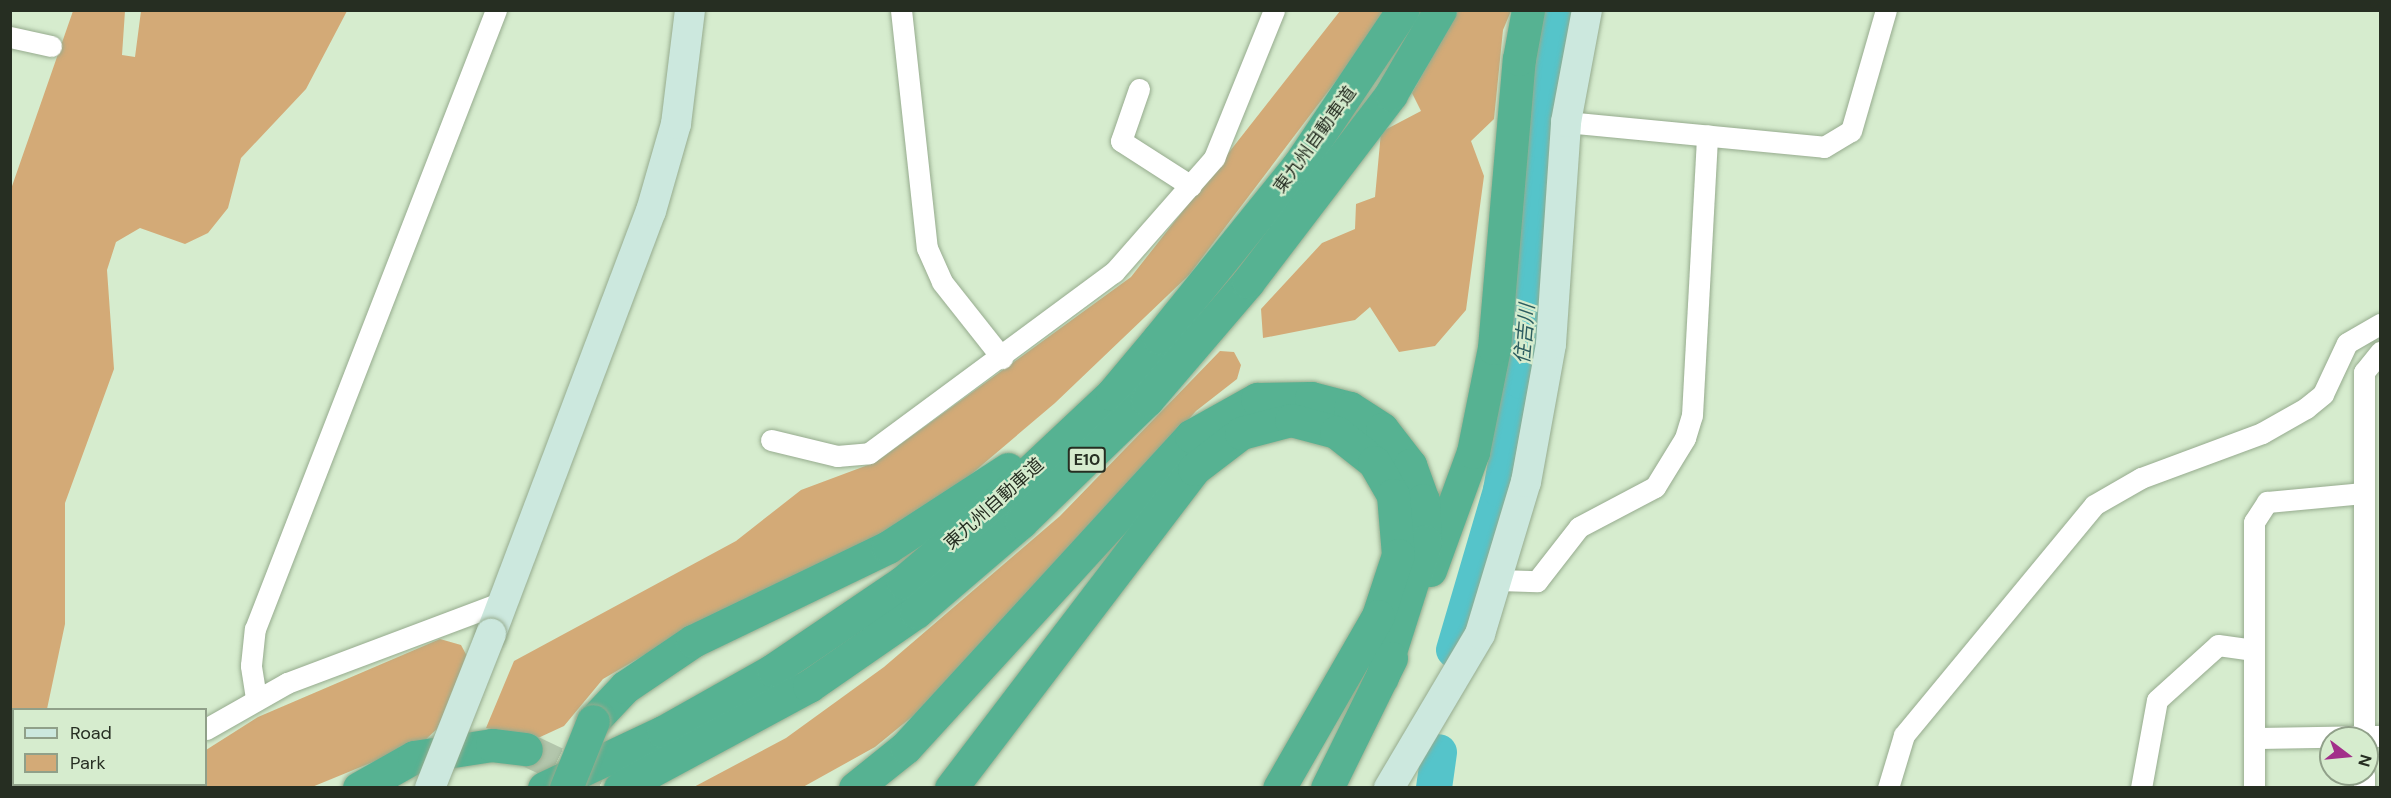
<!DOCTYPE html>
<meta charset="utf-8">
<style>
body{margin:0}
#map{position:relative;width:2391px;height:798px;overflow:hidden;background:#d6ecce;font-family:"DM Sans","Noto Sans JP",sans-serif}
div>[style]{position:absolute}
.green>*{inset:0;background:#d3aa77}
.river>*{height:36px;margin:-18px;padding:0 18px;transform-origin:18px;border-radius:18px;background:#55c4ca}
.highway-tunnel>*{height:33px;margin-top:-16.5px;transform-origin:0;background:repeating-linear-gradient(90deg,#b3c6ac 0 33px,transparent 0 49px)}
.roads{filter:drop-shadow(0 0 2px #96ab8e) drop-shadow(0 0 2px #96ab8e)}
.street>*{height:21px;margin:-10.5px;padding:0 10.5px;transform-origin:10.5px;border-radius:10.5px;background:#fff}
.secondary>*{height:30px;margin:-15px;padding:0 15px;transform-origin:15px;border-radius:15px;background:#cce8de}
.highway>*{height:33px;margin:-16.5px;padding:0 16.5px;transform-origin:16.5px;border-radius:16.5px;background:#56b292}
.bridges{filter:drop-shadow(0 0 2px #96ab8e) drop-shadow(0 0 2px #96ab8e)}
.secondary-bridge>*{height:30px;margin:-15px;padding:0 15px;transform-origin:15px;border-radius:15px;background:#cce8de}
.highway-bridge>*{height:33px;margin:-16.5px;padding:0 16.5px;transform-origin:16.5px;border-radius:16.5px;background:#56b292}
span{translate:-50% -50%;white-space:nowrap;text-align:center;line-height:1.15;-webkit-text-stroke:4.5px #d6ecce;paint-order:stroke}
.shield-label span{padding:2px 4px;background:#d6ecce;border:2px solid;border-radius:4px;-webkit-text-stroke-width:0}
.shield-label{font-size:16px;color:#262e22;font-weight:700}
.street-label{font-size:18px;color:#262e22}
.water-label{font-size:20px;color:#2d5d60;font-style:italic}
.frame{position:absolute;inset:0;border:12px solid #262e22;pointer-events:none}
.legend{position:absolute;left:12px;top:708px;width:195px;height:78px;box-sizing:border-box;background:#d6ecce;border:2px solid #90a089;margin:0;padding:8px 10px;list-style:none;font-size:18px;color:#262e22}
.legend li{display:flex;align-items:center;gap:12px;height:30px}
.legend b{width:30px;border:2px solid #90a089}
.north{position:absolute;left:2319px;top:726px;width:60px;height:60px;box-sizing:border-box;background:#d6ecce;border:2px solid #90a089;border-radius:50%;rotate:106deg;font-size:16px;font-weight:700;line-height:24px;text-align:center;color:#262e22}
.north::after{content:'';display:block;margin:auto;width:21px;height:27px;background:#a22f8a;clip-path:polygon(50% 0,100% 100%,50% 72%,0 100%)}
</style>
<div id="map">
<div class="green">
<div style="clip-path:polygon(73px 11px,125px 11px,122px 55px,135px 57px,141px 11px,347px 11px,306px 89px,241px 158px,228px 208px,208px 233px,185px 244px,140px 228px,116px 242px,107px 270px,114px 369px,65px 503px,65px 624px,47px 709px,14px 710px,14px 784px,23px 787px,11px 788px,11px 189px)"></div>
<div style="clip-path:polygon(1340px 11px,1389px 11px,1189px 275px,1055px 403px,909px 527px,670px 640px,603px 679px,564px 726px,538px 738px,486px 728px,514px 661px,736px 541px,801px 490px,876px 462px,1131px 277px)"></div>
<div style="clip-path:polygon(1458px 11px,1511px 11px,1503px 30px,1494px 119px,1471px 141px,1484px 176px,1466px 310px,1435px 346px,1399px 352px,1370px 307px,1355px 320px,1263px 338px,1261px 309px,1322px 243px,1355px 229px,1356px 204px,1375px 197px,1381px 132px,1421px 111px,1412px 93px)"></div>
<div style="clip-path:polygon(1220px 351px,1234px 352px,1241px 365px,1237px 379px,1196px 411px,941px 693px,875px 747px,803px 787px,692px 788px,786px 738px,884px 667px,1060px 516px)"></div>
<div style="clip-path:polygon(440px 639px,461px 645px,468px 658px,437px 729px,424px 741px,312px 787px,144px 788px,206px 784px,206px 750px,258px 717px)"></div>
</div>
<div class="river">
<div style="left:1454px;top:650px;width:167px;rotate:-73.6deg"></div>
<div style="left:1501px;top:490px;width:111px;rotate:-79.6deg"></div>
<div style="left:1521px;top:381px;width:242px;rotate:-85.5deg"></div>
<div style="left:1540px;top:140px;width:132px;rotate:-80.4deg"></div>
<div style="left:1434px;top:788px;width:36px;rotate:-82deg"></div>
</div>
<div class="highway-tunnel">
<div style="left:526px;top:749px;width:92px;rotate:25.2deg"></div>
</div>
<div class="roads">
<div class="street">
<div style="left:901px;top:10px;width:239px;rotate:83.8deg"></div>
<div style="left:927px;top:248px;width:37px;rotate:66deg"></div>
<div style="left:942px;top:282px;width:97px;rotate:51.7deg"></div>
<div style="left:10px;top:37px;width:42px;rotate:12.4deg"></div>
<div style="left:1139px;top:89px;width:55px;rotate:109.1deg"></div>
<div style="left:1121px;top:141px;width:83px;rotate:32.7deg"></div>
<div style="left:1566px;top:122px;width:259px;rotate:5.5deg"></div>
<div style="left:1824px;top:147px;width:31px;rotate:-31deg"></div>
<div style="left:1851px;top:131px;width:126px;rotate:-73.9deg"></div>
<div style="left:771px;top:440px;width:68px;rotate:13.6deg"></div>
<div style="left:837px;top:456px;width:32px;rotate:-5deg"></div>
<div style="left:869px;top:453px;width:305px;rotate:-36.5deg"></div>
<div style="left:1114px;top:272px;width:152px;rotate:-48.7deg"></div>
<div style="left:1214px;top:158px;width:160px;rotate:-67.9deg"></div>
<div style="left:1499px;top:580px;width:38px;rotate:2deg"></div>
<div style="left:1537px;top:581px;width:68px;rotate:-52.1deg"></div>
<div style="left:1579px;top:527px;width:86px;rotate:-27.8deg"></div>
<div style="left:1655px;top:487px;width:57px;rotate:-58.5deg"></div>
<div style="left:1685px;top:438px;width:24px;rotate:-73deg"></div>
<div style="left:1692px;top:415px;width:280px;rotate:-86.9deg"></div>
<div style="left:256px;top:698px;width:33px;rotate:-99deg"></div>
<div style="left:251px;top:665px;width:36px;rotate:-84deg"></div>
<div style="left:255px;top:629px;width:664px;rotate:-68.73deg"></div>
<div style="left:206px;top:729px;width:93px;rotate:-29.6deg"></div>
<div style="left:287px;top:683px;width:231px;rotate:-20.6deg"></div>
<div style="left:2254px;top:738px;width:126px;rotate:-0.9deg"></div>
<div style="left:2364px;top:738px;width:366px;rotate:-90deg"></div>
<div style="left:2364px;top:372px;width:26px;rotate:-51deg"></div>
<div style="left:2364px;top:774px;width:14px;rotate:90deg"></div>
<div style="left:90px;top:788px;width:8px;rotate:-30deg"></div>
<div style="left:1888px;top:788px;width:55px;rotate:-73.2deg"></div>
<div style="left:1904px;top:735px;width:298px;rotate:-50.4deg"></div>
<div style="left:2094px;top:505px;width:54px;rotate:-29.9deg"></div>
<div style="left:2141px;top:478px;width:129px;rotate:-20.4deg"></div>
<div style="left:2262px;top:433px;width:51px;rotate:-29.6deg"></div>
<div style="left:2306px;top:408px;width:22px;rotate:-39deg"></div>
<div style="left:2323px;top:394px;width:56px;rotate:-64.8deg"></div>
<div style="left:2347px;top:343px;width:38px;rotate:-30deg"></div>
<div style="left:2141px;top:788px;width:89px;rotate:-79.7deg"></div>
<div style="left:2157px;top:700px;width:82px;rotate:-42deg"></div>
<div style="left:2218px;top:645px;width:36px;rotate:8deg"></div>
<div style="left:2254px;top:788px;width:266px;rotate:-90deg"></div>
<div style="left:2254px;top:522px;width:24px;rotate:-57deg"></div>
<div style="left:2267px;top:502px;width:97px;rotate:-5.3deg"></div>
</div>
<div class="secondary">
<div style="left:491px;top:634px;width:452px;rotate:-69.3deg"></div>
<div style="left:651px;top:211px;width:91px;rotate:-74deg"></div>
<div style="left:676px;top:124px;width:115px;rotate:-83deg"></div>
<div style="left:1389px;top:788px;width:179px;rotate:-59.4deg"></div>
<div style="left:1480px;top:634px;width:159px;rotate:-73.2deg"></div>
<div style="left:1526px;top:482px;width:140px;rotate:-79.7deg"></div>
<div style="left:1551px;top:344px;width:223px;rotate:-86.1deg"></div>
<div style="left:1566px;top:122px;width:114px;rotate:-79.4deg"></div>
</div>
<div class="highway">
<div style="left:1430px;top:570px;width:126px;rotate:-70deg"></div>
<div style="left:1473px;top:452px;width:106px;rotate:-78.6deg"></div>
<div style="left:1494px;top:348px;width:290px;rotate:-85.1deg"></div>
<div style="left:1519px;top:59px;width:50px;rotate:-79.6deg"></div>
<div style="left:593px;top:721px;width:47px;rotate:-46.7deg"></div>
<div style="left:625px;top:687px;width:82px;rotate:-34.1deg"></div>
<div style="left:693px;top:641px;width:216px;rotate:-25.7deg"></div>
<div style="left:888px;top:547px;width:143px;rotate:-33deg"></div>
<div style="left:359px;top:788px;width:63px;rotate:-29.4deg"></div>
<div style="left:414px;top:757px;width:79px;rotate:-8.7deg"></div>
<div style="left:492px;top:745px;width:34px;rotate:7deg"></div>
<div style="left:544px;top:788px;width:132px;rotate:-25.2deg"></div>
<div style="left:663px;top:732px;width:126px;rotate:-29.4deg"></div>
<div style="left:773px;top:670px;width:157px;rotate:-34.1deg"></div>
<div style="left:903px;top:582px;width:122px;rotate:-40.3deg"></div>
<div style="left:996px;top:503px;width:159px;rotate:-43.2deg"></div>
<div style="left:1112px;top:394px;width:73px;rotate:-50deg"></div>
<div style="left:1159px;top:338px;width:221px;rotate:-51.1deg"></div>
<div style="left:1298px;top:166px;width:188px;rotate:-56.1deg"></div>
<div style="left:620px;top:788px;width:215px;rotate:-28.4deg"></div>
<div style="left:809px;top:686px;width:130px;rotate:-34.7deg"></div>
<div style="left:916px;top:612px;width:138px;rotate:-40.6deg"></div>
<div style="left:1021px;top:522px;width:175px;rotate:-44.1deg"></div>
<div style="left:1147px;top:400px;width:155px;rotate:-49.4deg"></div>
<div style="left:1248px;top:282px;width:236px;rotate:-52.7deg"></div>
<div style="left:1391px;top:94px;width:97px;rotate:-59.7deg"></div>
<div style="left:855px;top:788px;width:65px;rotate:-38.8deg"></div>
<div style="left:906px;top:747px;width:422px;rotate:-47.5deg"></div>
<div style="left:1191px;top:436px;width:76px;rotate:-29.3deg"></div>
<div style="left:1257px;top:399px;width:54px;rotate:-1.1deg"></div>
<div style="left:1311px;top:398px;width:40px;rotate:14.4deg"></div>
<div style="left:1350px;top:408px;width:38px;rotate:33deg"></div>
<div style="left:1382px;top:429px;width:46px;rotate:52.1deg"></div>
<div style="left:1410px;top:465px;width:37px;rotate:70deg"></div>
<div style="left:1423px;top:500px;width:42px;rotate:87.3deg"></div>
<div style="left:1425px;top:542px;width:142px;rotate:107.7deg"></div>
<div style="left:951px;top:788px;width:401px;rotate:-52.7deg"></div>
<div style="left:1194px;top:469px;width:59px;rotate:-37.5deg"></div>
<div style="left:1241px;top:433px;width:52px;rotate:-14.6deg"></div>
<div style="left:1291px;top:420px;width:47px;rotate:14.9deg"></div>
<div style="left:1336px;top:432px;width:48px;rotate:38.3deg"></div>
<div style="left:1374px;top:462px;width:38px;rotate:60deg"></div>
<div style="left:1393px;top:495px;width:60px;rotate:85.2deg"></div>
<div style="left:1398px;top:555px;width:64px;rotate:108.2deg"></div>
<div style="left:1378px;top:616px;width:198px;rotate:119.9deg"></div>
<div style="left:1327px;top:788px;width:145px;rotate:-63.8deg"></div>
</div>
</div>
<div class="bridges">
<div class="secondary-bridge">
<div style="left:430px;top:788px;width:166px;rotate:-68.4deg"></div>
</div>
<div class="highway-bridge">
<div style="left:566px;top:788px;width:72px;rotate:-68.1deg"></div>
</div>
</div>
<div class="shield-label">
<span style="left:1087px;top:460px">E10</span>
</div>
<div class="street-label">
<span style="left:1315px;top:140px;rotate:-54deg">東九州自動車道</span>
<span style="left:994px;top:504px;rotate:-42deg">東九州自動車道</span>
</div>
<div class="water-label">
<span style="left:1525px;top:334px;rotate:-85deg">住吉川</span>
</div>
<div class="frame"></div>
<ul class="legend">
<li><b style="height:8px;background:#cce8de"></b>Road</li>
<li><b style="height:16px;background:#d3aa77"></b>Park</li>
</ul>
<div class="north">N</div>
</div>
